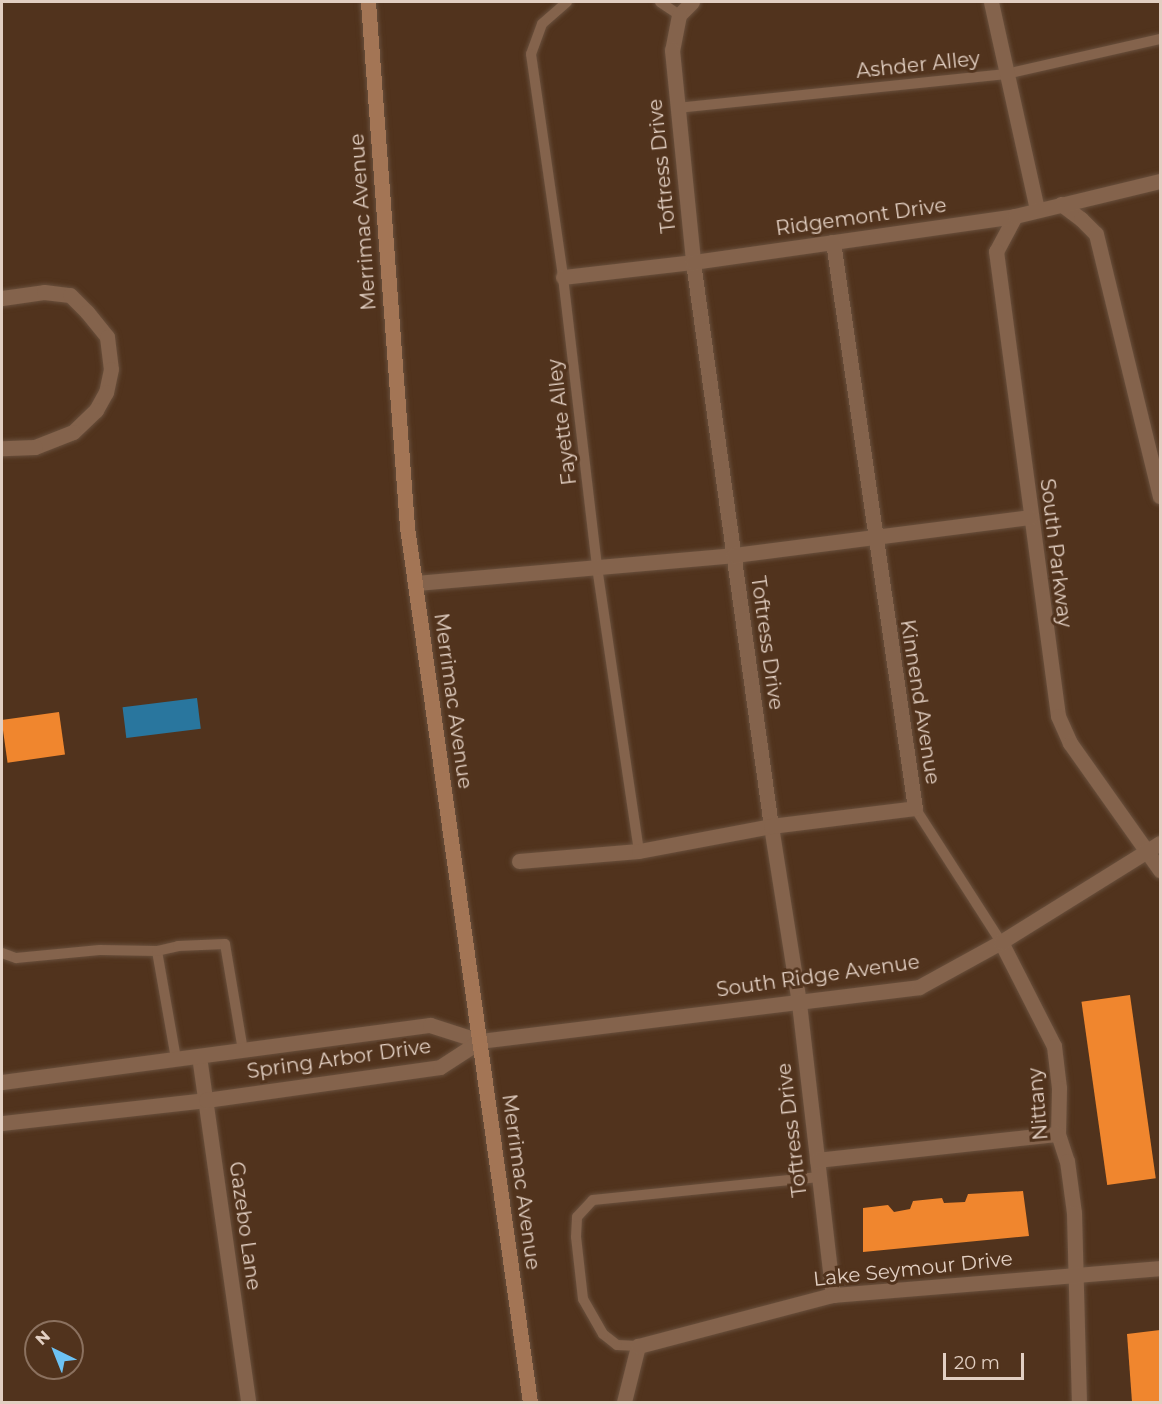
<!DOCTYPE html>
<style>
body{margin:0}
#map{position:relative;width:1162px;height:1404px;overflow:hidden;background:#51331d;font-family:Montserrat,sans-serif}
div>[style]{position:absolute}
.water>*{inset:0;background:#29769e;transform-origin:0 0}
.building>*{inset:0;background:#f0862e;transform-origin:0 0}
.roads{filter:drop-shadow(0 0 2px #69503d) drop-shadow(0 0 2px #69503d)}
.lane>*{height:10px;margin:-5px;padding:0 5px;transform-origin:5px;border-radius:5px;background:#84634c}
.street>*{height:15px;margin:-7.5px;padding:0 7.5px;transform-origin:7.5px;border-radius:7.5px;background:#84634c}
.secondary>*{height:15px;margin:-7.5px;padding:0 7.5px;transform-origin:7.5px;border-radius:7.5px;background:#a37555}
span{translate:-50% -50%;white-space:nowrap;text-align:center;line-height:1.15;-webkit-text-stroke:6px #51331d;paint-order:stroke}
.street-label{font-size:20px;color:#e2cfc2}
.frame{position:absolute;inset:0;border:3px solid #e2cfc2;pointer-events:none}
.north{position:absolute;left:24px;top:1320px;width:60px;height:60px;box-sizing:border-box;background:#51331d;border:2px solid #8b715f;border-radius:50%;rotate:317deg;font-size:16px;font-weight:700;line-height:24px;text-align:center;color:#e2cfc2}
.north::after{content:'';display:block;margin:auto;width:21px;height:27px;background:#6dc2f3;clip-path:polygon(50% 0,100% 100%,50% 72%,0 100%)}
.scale{position:absolute;left:943px;top:1353px;width:81px;height:27px;box-sizing:border-box;border:3px solid #e2cfc2;border-top:0;padding-left:8px;font-size:18px;line-height:21px;white-space:nowrap;color:#e2cfc2;-webkit-text-stroke:4px #51331d;paint-order:stroke}
</style>
<div id="map">
<div class="water">
<div style="left:197px;top:698px;width:31px;height:75px;rotate:83deg"></div>
</div>
<div class="building">
<div style="left:59px;top:712px;width:43px;height:58px;rotate:82deg"></div>
<div style="left:1130px;top:995px;width:185px;height:49px;rotate:82deg"></div>
<div style="clip-path:polygon(1023px 1191px,1029px 1236px,863px 1252px,863px 1208px,888px 1205px,894px 1212px,910px 1209px,913px 1201px,942px 1198px,944px 1203px,965px 1202px,968px 1194px)"></div>
<div style="clip-path:polygon(1160px 1330px,1160px 1402px,1132px 1402px,1127px 1334px)"></div>
</div>
<div class="roads">
<div class="lane">
<div style="left:567px;top:2px;width:33px;rotate:139deg"></div>
<div style="left:542px;top:24px;width:32px;rotate:110deg"></div>
<div style="left:531px;top:54px;width:225px;rotate:81.8deg"></div>
<div style="left:563px;top:277px;width:292px;rotate:83.3deg"></div>
<div style="left:597px;top:567px;width:287px;rotate:81.6deg"></div>
<div style="left:660px;top:2px;width:23px;rotate:34deg"></div>
<div style="left:677px;top:108px;width:331px;rotate:-5.9deg"></div>
<div style="left:1006px;top:74px;width:158px;rotate:-12.8deg"></div>
<div style="left:915px;top:808px;width:159px;rotate:57.3deg"></div>
<div style="left:157px;top:951px;width:110px;rotate:80deg"></div>
<div style="left:2px;top:953px;width:15px;rotate:20deg"></div>
<div style="left:16px;top:958px;width:84px;rotate:-5.4deg"></div>
<div style="left:100px;top:950px;width:57px;rotate:1deg"></div>
<div style="left:157px;top:951px;width:22px;rotate:-13deg"></div>
<div style="left:178px;top:946px;width:47px;rotate:-2.4deg"></div>
<div style="left:225px;top:944px;width:108px;rotate:80.4deg"></div>
<div style="left:638px;top:1346px;width:21px;rotate:-177deg"></div>
<div style="left:617px;top:1345px;width:18px;rotate:-142deg"></div>
<div style="left:603px;top:1334px;width:40px;rotate:-119.7deg"></div>
<div style="left:583px;top:1299px;width:62px;rotate:-96.4deg"></div>
<div style="left:576px;top:1237px;width:20px;rotate:-87deg"></div>
<div style="left:577px;top:1217px;width:23px;rotate:-47deg"></div>
<div style="left:593px;top:1200px;width:227px;rotate:-5.8deg"></div>
</div>
<div class="street">
<div style="left:692px;top:2px;width:18px;rotate:135deg"></div>
<div style="left:679px;top:15px;width:36px;rotate:101deg"></div>
<div style="left:672px;top:50px;width:213px;rotate:84.3deg"></div>
<div style="left:693px;top:262px;width:569px;rotate:82.13deg"></div>
<div style="left:771px;top:826px;width:179px;rotate:81deg"></div>
<div style="left:799px;top:1003px;width:294px;rotate:83.4deg"></div>
<div style="left:991px;top:2px;width:213px;rotate:77.5deg"></div>
<div style="left:1061px;top:204px;width:25px;rotate:37deg"></div>
<div style="left:1081px;top:219px;width:21px;rotate:45deg"></div>
<div style="left:1096px;top:234px;width:270px;rotate:76.3deg"></div>
<div style="left:1015px;top:216px;width:40px;rotate:118deg"></div>
<div style="left:996px;top:251px;width:469px;rotate:82.4deg"></div>
<div style="left:1058px;top:716px;width:30px;rotate:66deg"></div>
<div style="left:1070px;top:743px;width:156px;rotate:54.7deg"></div>
<div style="left:563px;top:277px;width:131px;rotate:-6.6deg"></div>
<div style="left:693px;top:262px;width:325px;rotate:-8.1deg"></div>
<div style="left:1015px;top:216px;width:149px;rotate:-13.6deg"></div>
<div style="left:2px;top:298px;width:42px;rotate:-8.1deg"></div>
<div style="left:44px;top:292px;width:26px;rotate:7deg"></div>
<div style="left:70px;top:295px;width:24px;rotate:45deg"></div>
<div style="left:87px;top:312px;width:32px;rotate:51deg"></div>
<div style="left:107px;top:337px;width:32px;rotate:83deg"></div>
<div style="left:111px;top:369px;width:24px;rotate:102deg"></div>
<div style="left:106px;top:392px;width:21px;rotate:119deg"></div>
<div style="left:96px;top:410px;width:32px;rotate:136deg"></div>
<div style="left:73px;top:432px;width:41px;rotate:158.5deg"></div>
<div style="left:35px;top:447px;width:33px;rotate:178deg"></div>
<div style="left:415px;top:583px;width:320px;rotate:-5deg"></div>
<div style="left:734px;top:555px;width:298px;rotate:-7.3deg"></div>
<div style="left:519px;top:861px;width:120px;rotate:-4.8deg"></div>
<div style="left:639px;top:851px;width:134px;rotate:-10.7deg"></div>
<div style="left:771px;top:826px;width:145px;rotate:-7.1deg"></div>
<div style="left:915px;top:808px;width:572px;rotate:-98.24deg"></div>
<div style="left:1001px;top:942px;width:117px;rotate:63deg"></div>
<div style="left:1054px;top:1046px;width:42px;rotate:83.2deg"></div>
<div style="left:1059px;top:1088px;width:46px;rotate:91.2deg"></div>
<div style="left:1058px;top:1134px;width:28px;rotate:72deg"></div>
<div style="left:1067px;top:1161px;width:52px;rotate:82.3deg"></div>
<div style="left:1074px;top:1213px;width:189px;rotate:88.5deg"></div>
<div style="left:199px;top:1056px;width:349px;rotate:81.9deg"></div>
<div style="left:2px;top:1082px;width:432px;rotate:-7.6deg"></div>
<div style="left:430px;top:1025px;width:52px;rotate:17.7deg"></div>
<div style="left:480px;top:1041px;width:442px;rotate:-7deg"></div>
<div style="left:919px;top:987px;width:94px;rotate:-28.8deg"></div>
<div style="left:1001px;top:942px;width:187px;rotate:-31.9deg"></div>
<div style="left:2px;top:1123px;width:205px;rotate:-6.4deg"></div>
<div style="left:206px;top:1100px;width:236px;rotate:-8deg"></div>
<div style="left:440px;top:1067px;width:48px;rotate:-33deg"></div>
<div style="left:817px;top:1160px;width:242px;rotate:-6.2deg"></div>
<div style="left:624px;top:1402px;width:58px;rotate:-76deg"></div>
<div style="left:638px;top:1346px;width:202px;rotate:-14.7deg"></div>
<div style="left:833px;top:1295px;width:328px;rotate:-4.7deg"></div>
</div>
<div class="secondary">
<div style="left:368px;top:2px;width:526px;rotate:85.75deg"></div>
<div style="left:407px;top:527px;width:884px;rotate:82deg"></div>
</div>
</div>
<div class="street-label">
<span style="left:918px;top:65px;rotate:-6deg">Ashder Alley</span>
<span style="left:662px;top:166px;rotate:-96deg">Toftress Drive</span>
<span style="left:861px;top:217px;rotate:-8deg">Ridgemont Drive</span>
<span style="left:363px;top:222px;rotate:-94deg">Merrimac Avenue</span>
<span style="left:562px;top:422px;rotate:-97deg">Fayette Alley</span>
<span style="left:1056px;top:553px;rotate:83deg">South Parkway</span>
<span style="left:767px;top:643px;rotate:82deg">Toftress Drive</span>
<span style="left:453px;top:701px;rotate:82deg">Merrimac Avenue</span>
<span style="left:920px;top:702px;rotate:81deg">Kinnend Avenue</span>
<span style="left:818px;top:976px;rotate:-8deg">South Ridge Avenue</span>
<span style="left:339px;top:1059px;rotate:-8deg">Spring Arbor Drive</span>
<span style="left:1038px;top:1104px;rotate:-95deg">Nittany</span>
<span style="left:792px;top:1130px;rotate:-97deg">Toftress Drive</span>
<span style="left:521px;top:1182px;rotate:82deg">Merrimac Avenue</span>
<span style="left:245px;top:1226px;rotate:82deg">Gazebo Lane</span>
<span style="left:913px;top:1269px;rotate:-6deg">Lake Seymour Drive</span>
</div>
<div class="frame"></div>
<div class="north">N</div>
<div class="scale">20 m</div>
</div>
